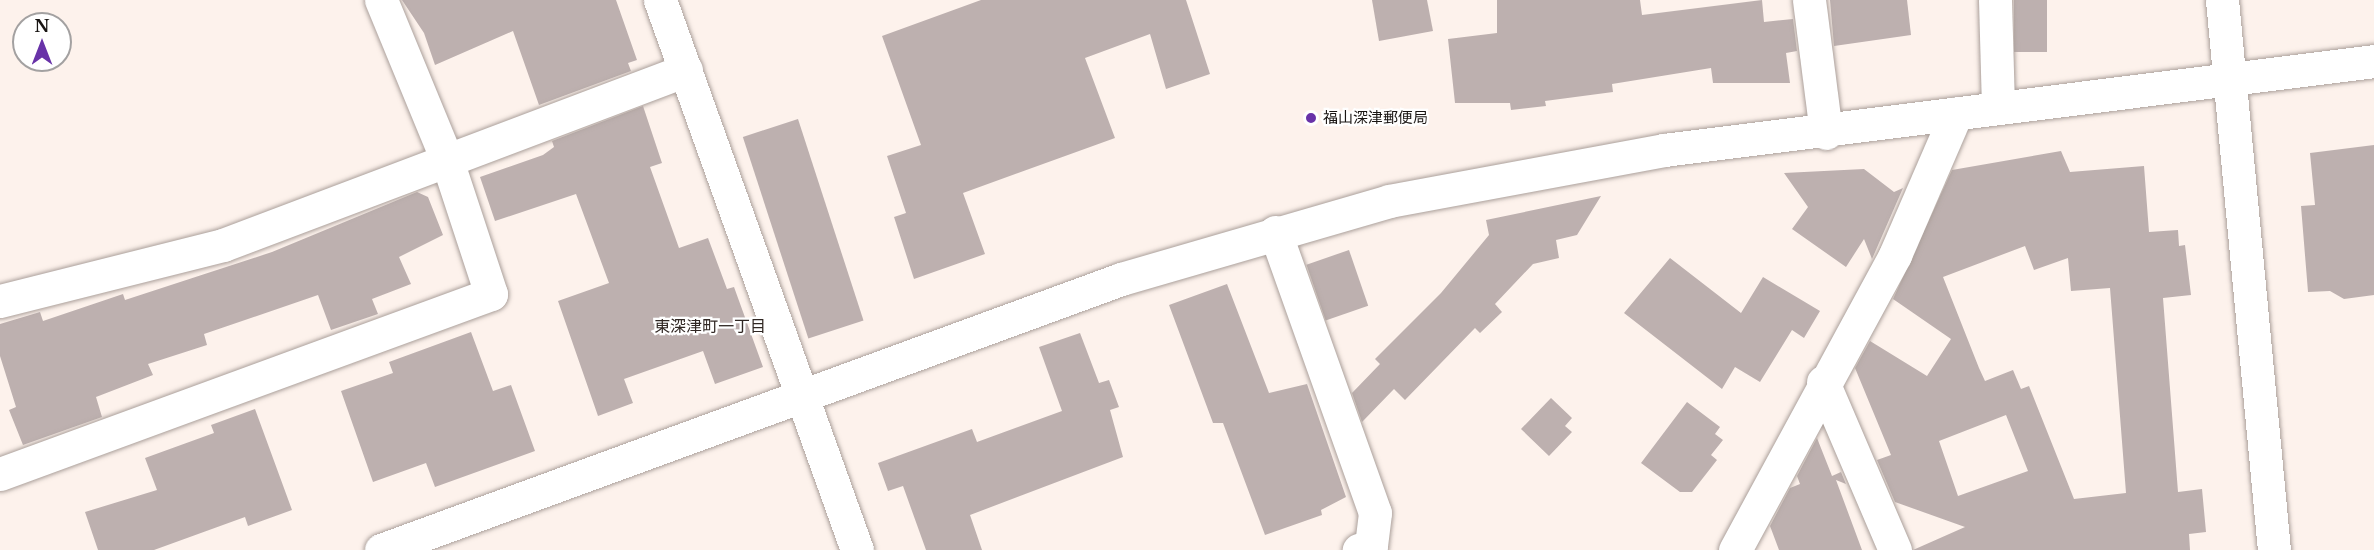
<!DOCTYPE html>
<meta charset="utf-8">
<style>
body{margin:0}
#map{position:relative;width:2374px;height:550px;overflow:hidden;background:#fdf2ec;font-family:"Libre Baskerville","Noto Sans JP",serif}
div>[style]{position:absolute}
.building>*{inset:0;background:#bdb0af;transform-origin:0 0}
.roads{filter:drop-shadow(0 0 2px #aba09b) drop-shadow(0 0 2px #aba09b)}
.minor>*{height:33px;margin:-16.5px;padding:0 16.5px;transform-origin:16.5px;border-radius:16.5px;background:#fff}
.dots>*{width:16px;height:16px;translate:-50% -50%;box-sizing:border-box;border:3px solid #fff;border-radius:50%}
span{translate:-50% -50%;white-space:nowrap;text-align:center;line-height:1.15;-webkit-text-stroke:4.5px #fff;paint-order:stroke}
.poi-label{font-size:15px;color:#191513}
.left{translate:0 -50%;text-align:left}
.neighbourhood-label{font-size:16px;color:#302723}
.north{position:absolute;left:12px;top:12px;width:60px;height:60px;box-sizing:border-box;background:#fff;border:2px solid #a3a1a1;border-radius:50%;rotate:0deg;font-size:16px;font-weight:700;line-height:24px;text-align:center;color:#191513}
.north::after{content:'';display:block;margin:auto;width:21px;height:27px;background:#6832a8;clip-path:polygon(50% 0,100% 100%,50% 72%,0 100%)}
</style>
<div id="map">
<div class="building">
<div style="clip-path:polygon(402px 0,616px 0,637px 60px,628px 63px,631px 71px,539px 105px,513px 31px,435px 65px,424px 33px)"></div>
<div style="clip-path:polygon(981px 0,1186px 0,1210px 74px,1166px 89px,1150px 34px,1085px 58px,1115px 138px,963px 193px,985px 254px,914px 279px,894px 217px,906px 213px,887px 156px,921px 145px,882px 36px)"></div>
<div style="clip-path:polygon(1372px 0,1427px 0,1433px 31px,1379px 41px)"></div>
<div style="clip-path:polygon(1497px 0,1640px 0,1642px 15px,1762px 0,1764px 22px,1793px 19px,1797px 51px,1786px 53px,1790px 83px,1713px 83px,1711px 68px,1612px 84px,1613px 92px,1545px 101px,1546px 106px,1511px 110px,1510px 103px,1455px 103px,1448px 39px,1497px 33px)"></div>
<div style="clip-path:polygon(1830px 0,1907px 0,1911px 35px,1834px 46px)"></div>
<div style="left:2014px;top:0;width:33px;height:52px"></div>
<div style="clip-path:polygon(643px 106px,662px 163px,650px 167px,679px 248px,708px 238px,727px 289px,734px 287px,763px 367px,715px 384px,703px 351px,624px 379px,633px 403px,598px 416px,558px 301px,609px 283px,576px 194px,495px 221px,480px 177px,543px 155px,554px 147px,552px 141px)"></div>
<div style="left:798px;top:119px;width:212px;height:58px;rotate:72deg"></div>
<div style="clip-path:polygon(2374px 145px,2374px 295px,2344px 299px,2330px 291px,2308px 292px,2301px 206px,2315px 205px,2310px 153px)"></div>
<div style="clip-path:polygon(evenodd,2061px 151px,2070px 172px,2144px 166px,2149px 232px,2178px 230px,2179px 246px,2185px 245px,2191px 295px,2163px 298px,2178px 492px,2202px 489px,2206px 532px,2189px 534px,2190px 550px,1913px 550px,1965px 527px,1895px 502px,1877px 460px,1891px 455px,1855px 368px,1870px 341px,1927px 376px,1951px 339px,1893px 299px,1952px 170px,2061px 151px,2025px 246px,2034px 270px,2068px 258px,2071px 291px,2110px 288px,2126px 493px,2074px 499px,2029px 386px,2021px 389px,2013px 370px,1985px 381px,1979px 368px,1943px 277px,2025px 246px,2061px 151px,2006px 415px,2028px 471px,1958px 496px,1939px 441px,2006px 415px)"></div>
<div style="clip-path:polygon(1864px 169px,1894px 192px,1903px 188px,1872px 259px,1864px 239px,1846px 267px,1792px 229px,1808px 207px,1784px 173px)"></div>
<div style="clip-path:polygon(417px 192px,428px 197px,443px 235px,399px 257px,411px 284px,372px 299px,378px 314px,331px 330px,318px 295px,204px 334px,207px 345px,148px 364px,153px 375px,96px 397px,102px 417px,23px 445px,9px 410px,16px 407px,0 356px,0 324px,40px 312px,43px 321px,123px 294px,125px 300px,272px 252px)"></div>
<div style="clip-path:polygon(1601px 196px,1577px 235px,1556px 240px,1559px 258px,1533px 264px,1495px 304px,1502px 312px,1480px 333px,1475px 328px,1405px 400px,1394px 389px,1362px 422px,1352px 393px,1380px 364px,1375px 359px,1441px 293px,1489px 235px,1486px 220px)"></div>
<div style="left:1349px;top:250px;width:59px;height:45px;rotate:71deg"></div>
<div style="clip-path:polygon(1670px 258px,1741px 313px,1763px 277px,1820px 311px,1804px 338px,1792px 330px,1760px 382px,1735px 367px,1722px 389px,1624px 313px)"></div>
<div style="clip-path:polygon(1227px 284px,1269px 393px,1307px 384px,1346px 497px,1321px 510px,1322px 515px,1265px 535px,1223px 423px,1213px 423px,1169px 305px)"></div>
<div style="clip-path:polygon(471px 332px,493px 391px,511px 385px,535px 451px,435px 487px,426px 463px,373px 482px,341px 391px,393px 373px,389px 362px)"></div>
<div style="clip-path:polygon(1080px 333px,1099px 383px,1109px 380px,1119px 407px,1110px 410px,1123px 457px,970px 515px,982px 550px,926px 550px,903px 486px,888px 491px,878px 463px,972px 429px,977px 442px,1062px 411px,1039px 347px)"></div>
<div style="clip-path:polygon(1551px 398px,1572px 418px,1565px 426px,1572px 432px,1549px 456px,1521px 429px)"></div>
<div style="clip-path:polygon(1687px 402px,1720px 427px,1715px 434px,1723px 440px,1711px 455px,1717px 460px,1692px 492px,1680px 492px,1641px 463px)"></div>
<div style="clip-path:polygon(255px 409px,292px 510px,248px 526px,245px 517px,154px 550px,98px 550px,85px 512px,157px 490px,145px 458px,214px 433px,211px 425px)"></div>
<div style="clip-path:polygon(1817px 438px,1832px 476px,1841px 472px,1846px 484px,1836px 480px,1862px 550px,1779px 550px,1770px 526px,1790px 488px,1800px 484px,1797px 476px)"></div>
</div>
<div class="roads">
<div class="minor">
<div style="left:660px;top:0;width:584px;rotate:70.29deg"></div>
<div style="left:1809px;top:0;width:134px;rotate:82.7deg"></div>
<div style="left:1995px;top:0;width:106px;rotate:88.4deg"></div>
<div style="left:2222px;top:0;width:552px;rotate:84.6deg"></div>
<div style="left:1275px;top:232px;width:298px;rotate:70.4deg"></div>
<div style="left:1375px;top:513px;width:33px;rotate:97deg"></div>
<div style="left:1371px;top:546px;width:13px;rotate:162deg"></div>
<div style="left:0;top:301px;width:230px;rotate:-14.1deg"></div>
<div style="left:223px;top:245px;width:495px;rotate:-20.7deg"></div>
<div style="left:1823px;top:382px;width:183px;rotate:66.8deg"></div>
<div style="left:0;top:474px;width:523px;rotate:-20.13deg"></div>
<div style="left:491px;top:294px;width:141px;rotate:-108.2deg"></div>
<div style="left:447px;top:160px;width:173px;rotate:-112.4deg"></div>
<div style="left:381px;top:550px;width:788px;rotate:-20.11deg"></div>
<div style="left:1121px;top:279px;width:279px;rotate:-16.2deg"></div>
<div style="left:1389px;top:201px;width:280px;rotate:-10.5deg"></div>
<div style="left:1664px;top:150px;width:716px;rotate:-7.14deg"></div>
<div style="left:1735px;top:550px;width:336px;rotate:-61.5deg"></div>
<div style="left:1895px;top:255px;width:154px;rotate:-66.6deg"></div>
</div>
</div>
<div class="dots">
<div style="left:1311px;top:118px;background:#6832a8"></div>
</div>
<div class="poi-label">
<span class="left" style="left:1323px;top:118px">福山深津郵便局</span>
</div>
<div class="neighbourhood-label">
<span style="left:710px;top:326px">東深津町一丁目</span>
</div>
<div class="north">N</div>
</div>
